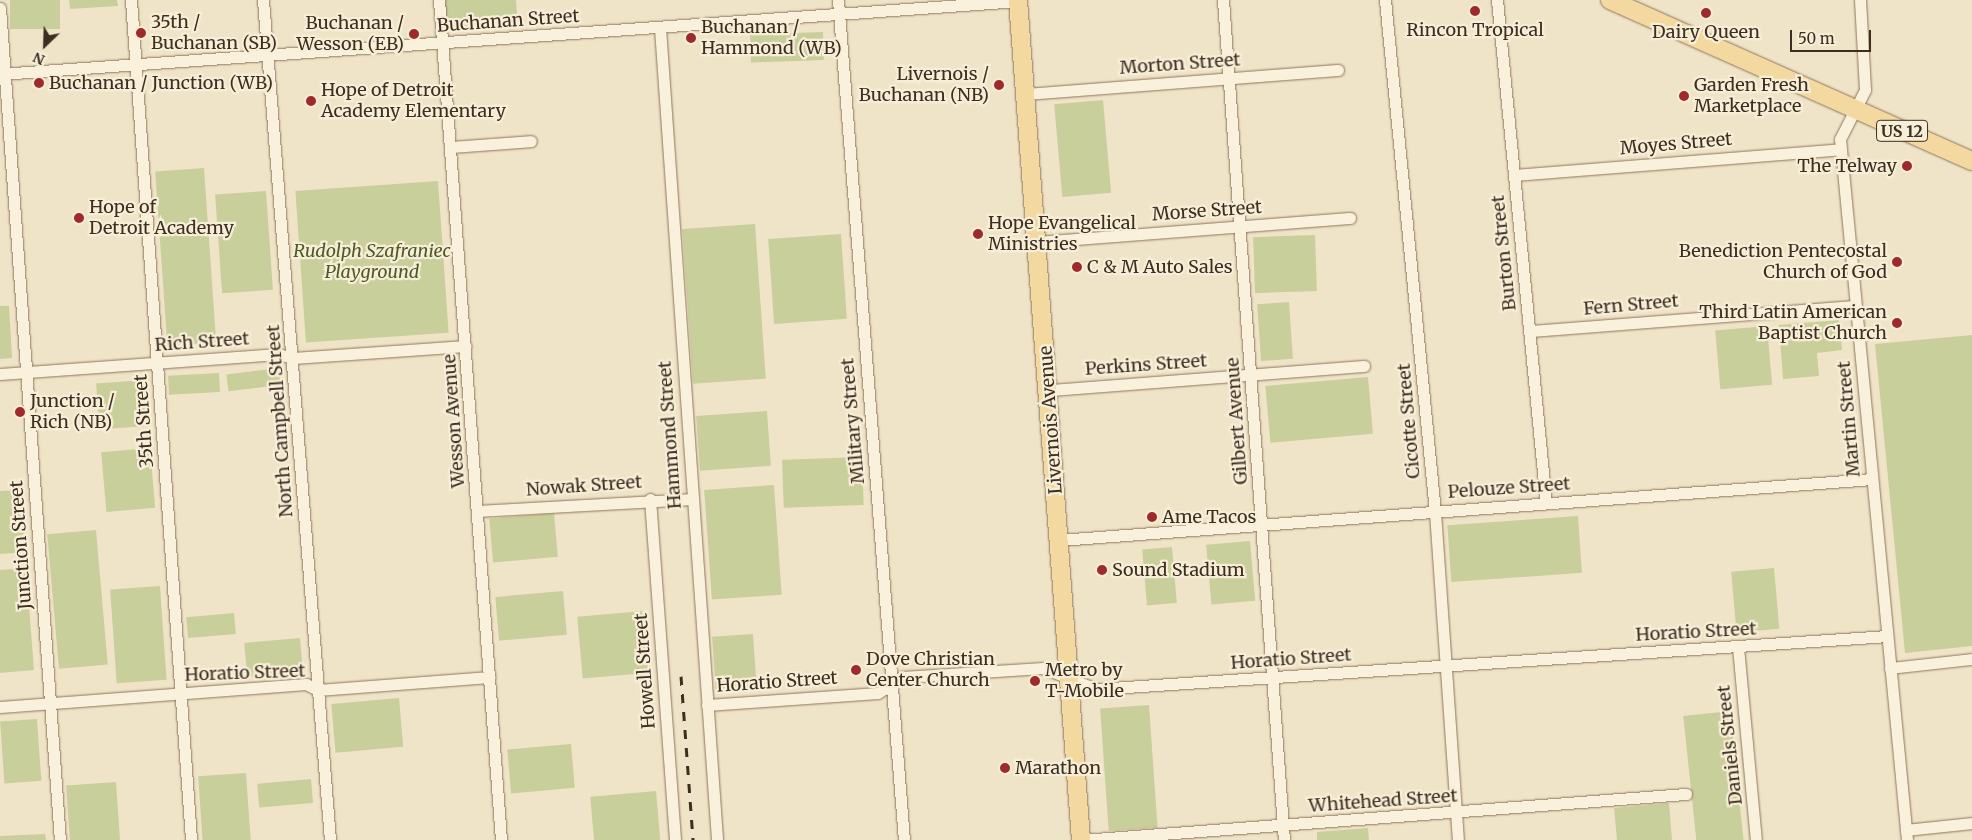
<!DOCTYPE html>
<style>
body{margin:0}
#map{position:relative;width:1972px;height:840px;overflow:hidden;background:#f0e4c8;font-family:Merriweather,serif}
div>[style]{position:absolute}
.green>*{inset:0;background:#c9cf9b;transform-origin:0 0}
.roads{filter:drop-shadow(0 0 1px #8d765c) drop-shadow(0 0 1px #8d765c)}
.minor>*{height:11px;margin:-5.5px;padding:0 5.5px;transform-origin:5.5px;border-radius:5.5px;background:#faf1dc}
.primary>*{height:18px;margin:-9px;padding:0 9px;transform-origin:9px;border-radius:9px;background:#f3d9a0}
.rail>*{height:3px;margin-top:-1.5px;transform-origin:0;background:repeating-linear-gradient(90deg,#3d2e20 0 9px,transparent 0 18px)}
.dots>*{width:14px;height:14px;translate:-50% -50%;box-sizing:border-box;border:2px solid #f7eed8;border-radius:50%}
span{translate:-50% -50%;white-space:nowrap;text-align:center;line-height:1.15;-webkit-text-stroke:4.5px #f7eed8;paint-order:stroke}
.shield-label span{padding:1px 4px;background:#f7eed8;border:1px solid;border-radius:4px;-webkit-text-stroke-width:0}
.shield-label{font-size:16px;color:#3d2e20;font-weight:700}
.street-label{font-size:18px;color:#3d2e20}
.poi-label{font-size:18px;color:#3d2e20}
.left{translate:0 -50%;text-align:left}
.right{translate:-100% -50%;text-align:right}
.park-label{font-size:18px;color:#4d5a26;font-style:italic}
.north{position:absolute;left:20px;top:20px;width:50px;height:50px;-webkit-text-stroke:4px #f7eed8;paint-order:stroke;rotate:204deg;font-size:14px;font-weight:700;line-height:20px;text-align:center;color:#3d2e20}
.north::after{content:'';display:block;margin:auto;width:18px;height:22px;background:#3d2e20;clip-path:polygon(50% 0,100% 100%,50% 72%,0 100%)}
.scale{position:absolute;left:1790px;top:30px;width:81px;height:22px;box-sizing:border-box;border:2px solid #3d2e20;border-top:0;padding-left:6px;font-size:15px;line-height:18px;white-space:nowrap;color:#3d2e20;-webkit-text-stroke:4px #f7eed8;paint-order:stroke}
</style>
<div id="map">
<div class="green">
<div style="left:10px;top:0;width:50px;height:29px"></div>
<div style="clip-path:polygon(69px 0,117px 0,118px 6px,70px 9px)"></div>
<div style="clip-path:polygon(444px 0,516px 0,518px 24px,446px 30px)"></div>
<div style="left:823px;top:32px;width:28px;height:73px;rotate:88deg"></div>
<div style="left:1103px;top:100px;width:93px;height:49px;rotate:85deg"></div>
<div style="left:204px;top:168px;width:175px;height:49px;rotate:86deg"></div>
<div style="left:438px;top:181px;width:152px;height:143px;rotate:86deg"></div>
<div style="left:266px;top:191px;width:99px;height:51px;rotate:86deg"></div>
<div style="left:755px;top:224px;width:155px;height:73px;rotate:86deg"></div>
<div style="left:841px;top:234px;width:85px;height:73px;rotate:86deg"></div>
<div style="left:1315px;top:235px;width:56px;height:62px;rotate:88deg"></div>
<div style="left:1289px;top:302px;width:57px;height:32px;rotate:86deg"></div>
<div style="clip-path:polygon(0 306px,9px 306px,12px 358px,0 359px)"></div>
<div style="clip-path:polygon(1839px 320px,1842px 350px,1817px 353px,1819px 376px,1783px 379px,1779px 325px)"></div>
<div style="left:1767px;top:326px;width:59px;height:52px;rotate:85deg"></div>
<div style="clip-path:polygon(1972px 335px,1972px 646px,1905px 653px,1875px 344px)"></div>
<div style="left:279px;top:368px;width:17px;height:53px;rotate:83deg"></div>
<div style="left:219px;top:373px;width:19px;height:51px;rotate:87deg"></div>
<div style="left:1368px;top:377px;width:57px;height:103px;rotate:85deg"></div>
<div style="left:145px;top:380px;width:46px;height:49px;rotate:86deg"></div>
<div style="left:767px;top:411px;width:55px;height:71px;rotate:86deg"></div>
<div style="left:150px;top:448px;width:60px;height:49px;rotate:85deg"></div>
<div style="left:862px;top:457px;width:48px;height:80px;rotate:88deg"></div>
<div style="left:774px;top:485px;width:110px;height:70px;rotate:86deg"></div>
<div style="clip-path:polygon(21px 490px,26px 552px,0 554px,0 491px)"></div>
<div style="left:554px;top:513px;width:44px;height:65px;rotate:85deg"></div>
<div style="left:1578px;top:516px;width:57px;height:131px;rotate:86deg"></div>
<div style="left:96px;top:530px;width:135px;height:49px;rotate:85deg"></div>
<div style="left:1250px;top:541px;width:60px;height:44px;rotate:85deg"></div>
<div style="left:1172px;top:547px;width:56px;height:30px;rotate:85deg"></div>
<div style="clip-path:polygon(26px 568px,34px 670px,0 673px,0 570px)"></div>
<div style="left:1774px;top:568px;width:61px;height:43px;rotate:85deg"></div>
<div style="left:160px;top:586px;width:94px;height:50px;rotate:86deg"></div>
<div style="left:563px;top:591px;width:44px;height:68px;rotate:85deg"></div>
<div style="left:643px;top:611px;width:62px;height:66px;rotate:85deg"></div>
<div style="left:234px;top:613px;width:21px;height:48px;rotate:85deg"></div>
<div style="left:753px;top:634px;width:53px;height:41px;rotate:86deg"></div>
<div style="left:300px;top:638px;width:34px;height:56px;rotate:85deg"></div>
<div style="left:399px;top:698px;width:49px;height:68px;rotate:85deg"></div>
<div style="left:1149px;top:705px;width:123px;height:49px;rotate:86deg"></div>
<div style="left:1730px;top:711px;width:130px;height:47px;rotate:84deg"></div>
<div style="left:37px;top:719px;width:62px;height:37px;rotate:86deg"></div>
<div style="left:571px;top:744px;width:44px;height:64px;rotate:85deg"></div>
<div style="left:246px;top:773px;width:67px;height:48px;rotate:86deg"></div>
<div style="left:311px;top:779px;width:24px;height:54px;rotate:85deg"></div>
<div style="left:116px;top:782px;width:58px;height:50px;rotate:86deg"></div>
<div style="left:656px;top:791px;width:49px;height:66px;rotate:85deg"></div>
<div style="clip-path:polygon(1669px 803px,1672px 840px,1617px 840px,1614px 808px)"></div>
<div style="clip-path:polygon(1368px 828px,1369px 840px,1317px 840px,1317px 832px)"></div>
<div style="clip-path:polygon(45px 834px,46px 840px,0 840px,0 836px)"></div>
</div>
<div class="roads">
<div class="minor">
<div style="left:131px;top:0;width:842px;rotate:85.91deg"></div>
<div style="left:263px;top:0;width:843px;rotate:85.44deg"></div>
<div style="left:439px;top:0;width:842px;rotate:85.78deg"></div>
<div style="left:838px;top:0;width:843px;rotate:85.51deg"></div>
<div style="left:1223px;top:0;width:842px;rotate:85.85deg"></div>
<div style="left:1385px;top:0;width:514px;rotate:84.42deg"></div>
<div style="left:1435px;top:512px;width:329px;rotate:86deg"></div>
<div style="left:1497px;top:0;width:505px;rotate:84.44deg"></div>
<div style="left:1860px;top:0;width:90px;rotate:86.8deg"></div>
<div style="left:1865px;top:90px;width:55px;rotate:117deg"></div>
<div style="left:1840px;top:139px;width:704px;rotate:84.54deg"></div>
<div style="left:0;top:8px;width:834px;rotate:85.88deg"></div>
<div style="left:660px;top:28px;width:814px;rotate:85.98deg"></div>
<div style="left:0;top:74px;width:1021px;rotate:-4.1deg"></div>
<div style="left:1025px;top:94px;width:314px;rotate:-4.4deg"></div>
<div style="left:450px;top:147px;width:81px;rotate:-4.2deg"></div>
<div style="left:1514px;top:175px;width:328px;rotate:-4.5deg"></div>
<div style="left:1036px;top:242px;width:315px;rotate:-4.4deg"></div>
<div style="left:1530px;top:331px;width:326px;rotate:-4.4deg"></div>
<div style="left:0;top:374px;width:279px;rotate:-4.1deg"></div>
<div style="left:278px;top:354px;width:16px;rotate:15deg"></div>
<div style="left:293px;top:358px;width:173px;rotate:-4deg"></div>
<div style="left:1050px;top:390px;width:315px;rotate:-4.4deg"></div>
<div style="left:650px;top:499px;width:342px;rotate:85.8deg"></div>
<div style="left:478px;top:511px;width:214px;rotate:-3.2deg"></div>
<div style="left:1059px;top:540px;width:815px;rotate:-4.29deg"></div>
<div style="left:1738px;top:647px;width:194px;rotate:84.7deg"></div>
<div style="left:1890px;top:668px;width:82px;rotate:-6.3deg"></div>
<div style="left:707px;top:705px;width:171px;rotate:-4deg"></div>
<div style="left:878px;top:693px;width:29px;rotate:-34deg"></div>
<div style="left:902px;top:677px;width:141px;rotate:-3.7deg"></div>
<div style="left:1043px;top:668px;width:57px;rotate:21.6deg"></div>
<div style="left:1096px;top:689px;width:793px;rotate:-3.83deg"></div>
<div style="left:0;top:707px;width:307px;rotate:-4.3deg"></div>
<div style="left:306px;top:684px;width:13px;rotate:27deg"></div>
<div style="left:318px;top:690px;width:172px;rotate:-4.3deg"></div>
<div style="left:1906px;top:830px;width:66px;rotate:-6.1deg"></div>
<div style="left:1082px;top:840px;width:606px;rotate:-4.36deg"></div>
</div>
<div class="primary">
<div style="left:1018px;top:0;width:842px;rotate:85.71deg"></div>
<div style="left:1610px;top:0;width:396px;rotate:24deg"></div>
</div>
</div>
<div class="rail">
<div style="left:681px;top:676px;width:164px;rotate:85.8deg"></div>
</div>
<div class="dots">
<div style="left:1475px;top:11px;background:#9e2a2b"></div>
<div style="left:1706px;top:13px;background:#9e2a2b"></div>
<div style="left:141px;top:33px;background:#9e2a2b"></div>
<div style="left:414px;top:34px;background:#9e2a2b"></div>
<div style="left:691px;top:38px;background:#9e2a2b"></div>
<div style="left:39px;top:83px;background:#9e2a2b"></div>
<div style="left:999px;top:85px;background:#9e2a2b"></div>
<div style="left:1684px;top:96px;background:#9e2a2b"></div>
<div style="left:311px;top:101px;background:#9e2a2b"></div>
<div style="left:1907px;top:166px;background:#9e2a2b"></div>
<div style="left:79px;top:218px;background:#9e2a2b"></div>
<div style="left:978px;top:234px;background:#9e2a2b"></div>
<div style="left:1897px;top:262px;background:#9e2a2b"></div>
<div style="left:1077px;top:267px;background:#9e2a2b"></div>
<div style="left:1897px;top:323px;background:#9e2a2b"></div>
<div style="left:20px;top:412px;background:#9e2a2b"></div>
<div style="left:1152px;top:517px;background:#9e2a2b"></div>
<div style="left:1102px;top:570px;background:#9e2a2b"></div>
<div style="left:856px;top:670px;background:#9e2a2b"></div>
<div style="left:1035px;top:681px;background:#9e2a2b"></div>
<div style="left:1005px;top:768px;background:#9e2a2b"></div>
</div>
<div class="shield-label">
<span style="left:1902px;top:131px">US 12</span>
</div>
<div class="street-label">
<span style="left:508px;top:21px;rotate:-4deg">Buchanan Street</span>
<span style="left:1180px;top:64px;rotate:-4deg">Morton Street</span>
<span style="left:1676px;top:144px;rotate:-5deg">Moyes Street</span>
<span style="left:1207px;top:211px;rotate:-4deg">Morse Street</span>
<span style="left:1504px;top:253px;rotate:-96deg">Burton Street</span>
<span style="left:1631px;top:305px;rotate:-5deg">Fern Street</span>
<span style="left:202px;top:342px;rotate:-4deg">Rich Street</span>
<span style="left:1146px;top:365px;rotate:-4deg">Perkins Street</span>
<span style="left:1849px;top:419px;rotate:-95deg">Martin Street</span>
<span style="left:1051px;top:420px;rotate:-94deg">Livernois Avenue</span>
<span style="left:144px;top:421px;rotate:-94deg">35th Street</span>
<span style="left:280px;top:421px;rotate:-94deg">North Campbell Street</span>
<span style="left:454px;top:421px;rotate:-94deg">Wesson Avenue</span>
<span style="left:853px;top:421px;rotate:-95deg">Military Street</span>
<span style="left:1237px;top:421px;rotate:-94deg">Gilbert Avenue</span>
<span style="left:1409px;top:421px;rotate:-95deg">Cicotte Street</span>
<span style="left:670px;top:435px;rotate:-94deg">Hammond Street</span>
<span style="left:584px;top:486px;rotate:-4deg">Nowak Street</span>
<span style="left:1509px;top:488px;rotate:-4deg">Pelouze Street</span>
<span style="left:21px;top:545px;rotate:-94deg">Junction Street</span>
<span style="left:1696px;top:632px;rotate:-3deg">Horatio Street</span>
<span style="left:1291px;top:659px;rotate:-4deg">Horatio Street</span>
<span style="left:645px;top:671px;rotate:-94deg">Howell Street</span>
<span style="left:245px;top:673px;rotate:-2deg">Horatio Street</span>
<span style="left:777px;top:682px;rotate:-4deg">Horatio Street</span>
<span style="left:1730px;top:745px;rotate:-96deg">Daniels Street</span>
<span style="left:1383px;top:801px;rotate:-4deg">Whitehead Street</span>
</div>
<div class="poi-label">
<span class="left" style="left:151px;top:33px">35th /<br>Buchanan (SB)</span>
<span class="right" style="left:404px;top:34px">Buchanan /<br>Wesson (EB)</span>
<span class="left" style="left:701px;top:38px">Buchanan /<br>Hammond (WB)</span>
<span style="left:1475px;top:30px">Rincon Tropical</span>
<span style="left:1706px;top:32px">Dairy Queen</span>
<span class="right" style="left:989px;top:85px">Livernois /<br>Buchanan (NB)</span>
<span class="left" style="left:49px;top:83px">Buchanan / Junction (WB)</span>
<span class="left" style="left:1694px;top:96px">Garden Fresh<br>Marketplace</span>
<span class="left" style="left:321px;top:101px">Hope of Detroit<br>Academy Elementary</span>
<span class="right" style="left:1897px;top:166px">The Telway</span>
<span class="left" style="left:89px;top:218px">Hope of<br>Detroit Academy</span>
<span class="left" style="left:988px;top:234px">Hope Evangelical<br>Ministries</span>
<span class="right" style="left:1887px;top:262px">Benediction Pentecostal<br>Church of God</span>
<span class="left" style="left:1087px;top:267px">C &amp; M Auto Sales</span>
<span class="right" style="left:1887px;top:323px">Third Latin American<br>Baptist Church</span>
<span class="left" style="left:30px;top:412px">Junction /<br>Rich (NB)</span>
<span class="left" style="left:1162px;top:517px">Ame Tacos</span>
<span class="left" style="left:1112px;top:570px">Sound Stadium</span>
<span class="left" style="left:866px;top:670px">Dove Christian<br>Center Church</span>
<span class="left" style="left:1045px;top:681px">Metro by<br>T-Mobile</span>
<span class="left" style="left:1015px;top:768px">Marathon</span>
</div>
<div class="park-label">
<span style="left:372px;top:262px">Rudolph Szafraniec<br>Playground</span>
</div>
<div class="north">N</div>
<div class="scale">50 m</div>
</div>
